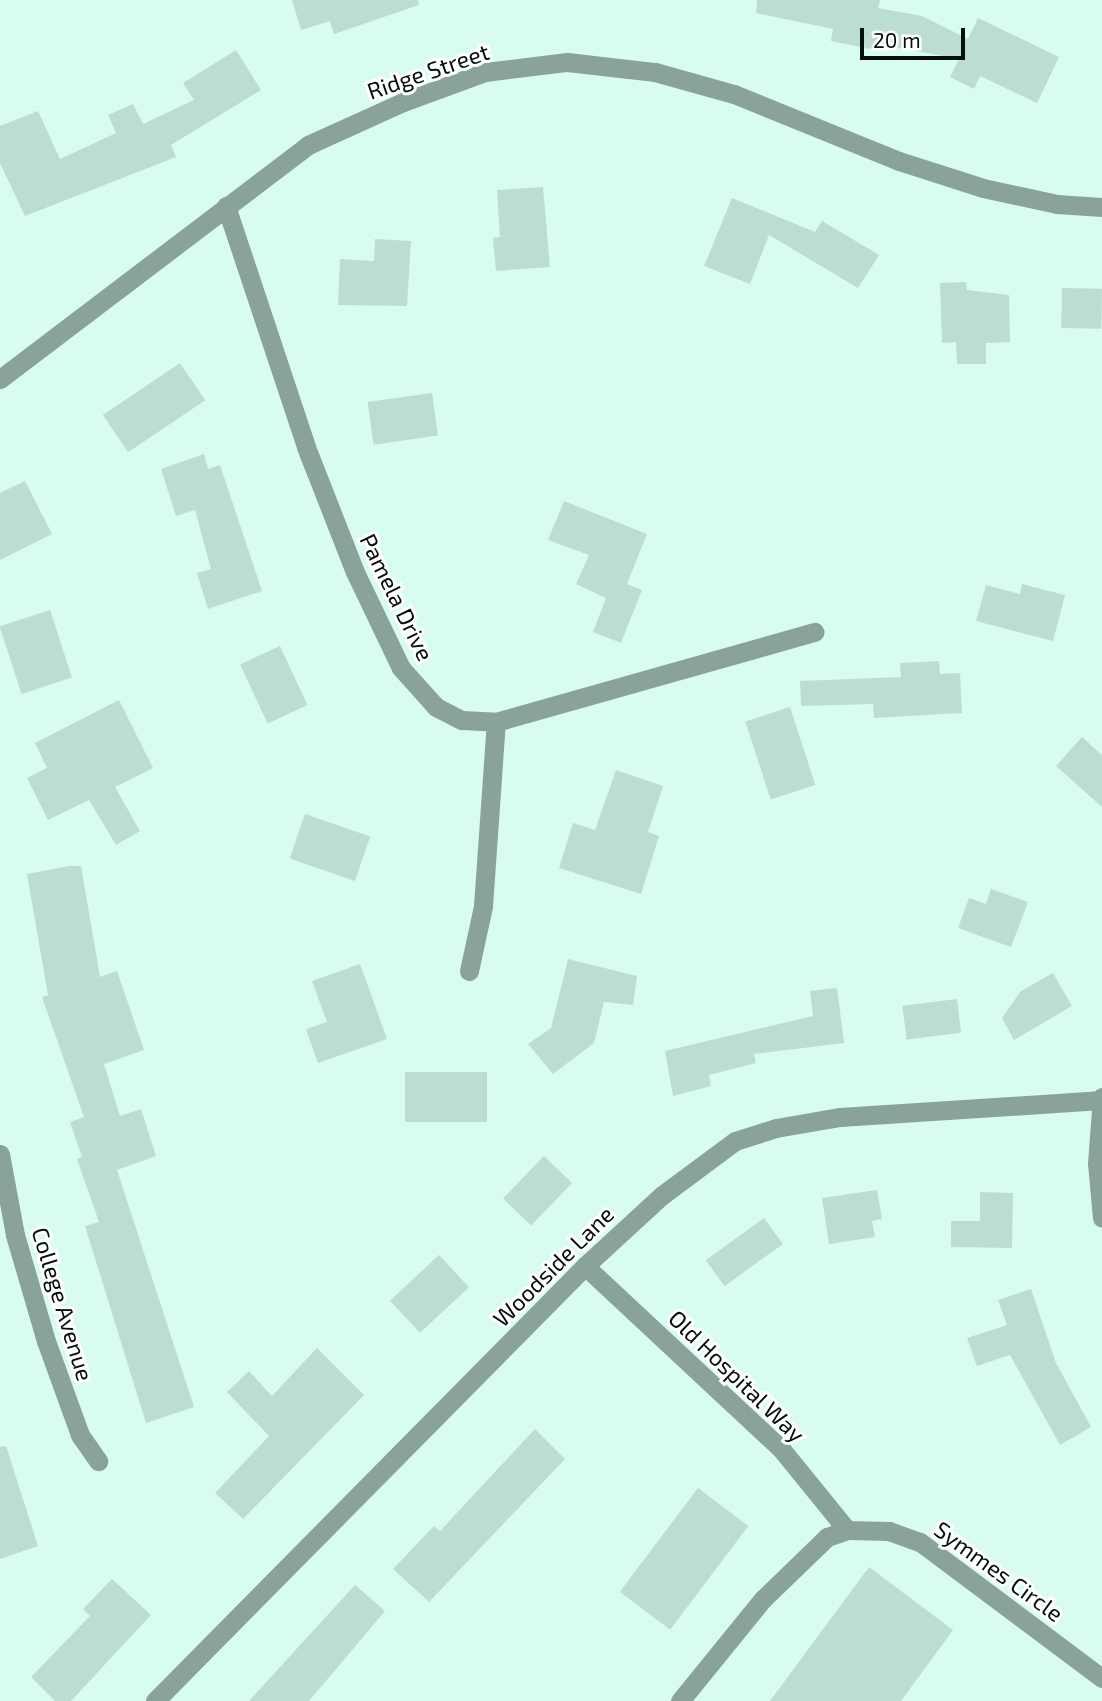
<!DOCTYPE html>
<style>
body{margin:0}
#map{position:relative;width:1102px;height:1701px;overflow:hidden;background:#d9fcf1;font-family:"Exo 2",sans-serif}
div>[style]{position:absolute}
.building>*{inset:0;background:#bbddd2;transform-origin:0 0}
.minor>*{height:19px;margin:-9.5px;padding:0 9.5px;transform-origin:9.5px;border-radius:9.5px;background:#89a29a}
span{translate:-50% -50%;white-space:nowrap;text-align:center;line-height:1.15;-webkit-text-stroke:6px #fff;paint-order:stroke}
.street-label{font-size:23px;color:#040f0c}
.scale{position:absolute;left:860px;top:28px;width:105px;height:32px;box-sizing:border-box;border:4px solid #040f0c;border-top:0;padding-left:9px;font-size:21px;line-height:24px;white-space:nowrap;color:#040f0c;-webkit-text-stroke:5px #fff;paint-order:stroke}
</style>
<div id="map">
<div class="building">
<div style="clip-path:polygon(292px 0,418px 0,419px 5px,334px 34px,330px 21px,301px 30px)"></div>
<div style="clip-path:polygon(757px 0,880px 0,878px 8px,922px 16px,968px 39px,978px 18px,1059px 57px,1037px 103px,980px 76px,974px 89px,950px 77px,959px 59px,878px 44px,876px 50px,831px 41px,833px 29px,756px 13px)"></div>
<div style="clip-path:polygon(236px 50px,261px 90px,171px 145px,176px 157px,25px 216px,0 163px,0 126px,38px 111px,60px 159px,116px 133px,108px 115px,133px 104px,143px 124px,194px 100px,183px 83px)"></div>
<div style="clip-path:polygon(543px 187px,550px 267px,496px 271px,493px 238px,500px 237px,497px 190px)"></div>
<div style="clip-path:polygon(732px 198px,815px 232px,822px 221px,879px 255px,858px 288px,769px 235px,750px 284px,704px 266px)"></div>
<div style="clip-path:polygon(375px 239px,411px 241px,407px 306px,338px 305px,340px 259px,374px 261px)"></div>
<div style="clip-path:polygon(966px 282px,967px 290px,1009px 295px,1010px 342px,986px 343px,986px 364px,957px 364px,956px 342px,942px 343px,940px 283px)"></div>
<div style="left:1062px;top:288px;width:40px;height:40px;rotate:1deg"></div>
<div style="left:180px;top:363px;width:45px;height:93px;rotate:56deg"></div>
<div style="left:432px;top:393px;width:43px;height:65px;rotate:82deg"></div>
<div style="clip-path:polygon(204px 454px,208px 469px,220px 465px,262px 591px,208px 609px,197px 573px,211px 569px,195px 510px,176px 516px,161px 469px)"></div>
<div style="clip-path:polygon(25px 481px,52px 534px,0 560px,0 493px)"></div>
<div style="clip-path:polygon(564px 501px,647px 534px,627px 584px,642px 590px,621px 643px,593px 632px,606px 598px,576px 584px,589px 555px,548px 540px)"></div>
<div style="clip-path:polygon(1022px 584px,1065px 595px,1053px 641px,976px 621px,986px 585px,1020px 594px)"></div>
<div style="left:50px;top:610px;width:71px;height:53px;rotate:72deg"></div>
<div style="left:280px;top:646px;width:65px;height:44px;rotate:65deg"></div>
<div style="clip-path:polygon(939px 661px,940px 674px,960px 673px,962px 713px,874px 718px,873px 704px,801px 706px,800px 681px,901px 677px,900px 663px)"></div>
<div style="clip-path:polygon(119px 700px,153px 768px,115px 787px,140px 831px,116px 845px,89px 800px,48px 820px,27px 778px,47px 768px,35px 743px)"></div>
<div style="left:790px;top:707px;width:82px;height:47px;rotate:72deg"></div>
<div style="clip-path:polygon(1082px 737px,1102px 755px,1102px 807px,1056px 766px)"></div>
<div style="clip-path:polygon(616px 770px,663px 786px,648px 832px,659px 836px,641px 894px,559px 868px,573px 823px,595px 830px)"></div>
<div style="left:305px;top:814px;width:69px;height:47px;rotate:19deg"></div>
<div style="clip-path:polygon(69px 866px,81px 866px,100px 977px,117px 971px,144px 1050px,104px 1064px,120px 1116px,141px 1109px,156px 1156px,117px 1170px,194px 1407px,146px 1423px,85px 1226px,99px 1222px,77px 1159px,82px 1157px,70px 1122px,84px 1117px,42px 997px,48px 995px,27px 874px)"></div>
<div style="clip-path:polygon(991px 889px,1028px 902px,1011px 947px,958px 928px,969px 898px,986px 904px)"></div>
<div style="clip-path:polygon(568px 959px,637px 976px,633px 1005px,604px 1002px,594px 1043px,553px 1074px,528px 1044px,551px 1028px)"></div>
<div style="clip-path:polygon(360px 964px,387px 1039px,318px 1063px,306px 1029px,327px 1022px,312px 981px)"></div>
<div style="clip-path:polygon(1053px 973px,1072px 1006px,1014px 1040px,1002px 1018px,1021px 991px)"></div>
<div style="clip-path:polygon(837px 988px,844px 1043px,754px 1054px,756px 1063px,709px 1075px,711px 1086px,673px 1096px,665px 1051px,813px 1016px,810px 991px)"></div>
<div style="left:957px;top:999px;width:34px;height:55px;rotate:83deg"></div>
<div style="left:405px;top:1072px;width:82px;height:50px"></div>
<div style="left:544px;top:1156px;width:39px;height:59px;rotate:44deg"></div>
<div style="clip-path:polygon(877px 1190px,882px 1219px,872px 1221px,875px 1237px,829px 1244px,822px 1198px)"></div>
<div style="clip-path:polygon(980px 1192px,1013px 1193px,1012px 1248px,951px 1247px,951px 1221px,980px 1221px)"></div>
<div style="left:764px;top:1218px;width:32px;height:72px;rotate:54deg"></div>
<div style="left:439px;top:1255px;width:44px;height:67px;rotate:47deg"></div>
<div style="clip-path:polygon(1031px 1289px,1056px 1363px,1091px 1427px,1060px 1445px,1010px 1355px,977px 1366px,967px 1338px,1007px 1325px,998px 1300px)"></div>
<div style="clip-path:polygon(317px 1348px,364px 1395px,243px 1519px,215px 1493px,269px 1436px,227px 1392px,249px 1371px,272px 1396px)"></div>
<div style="clip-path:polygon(535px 1429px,565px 1459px,429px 1602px,393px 1569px,434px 1526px,440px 1531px)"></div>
<div style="clip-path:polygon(6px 1446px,38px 1546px,0 1559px,0 1447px)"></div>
<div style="left:698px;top:1488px;width:63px;height:130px;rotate:37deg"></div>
<div style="clip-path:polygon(869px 1567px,953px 1630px,901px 1701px,770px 1701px)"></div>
<div style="clip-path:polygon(112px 1579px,151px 1615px,71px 1701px,55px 1701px,31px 1677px,90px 1616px,83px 1609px)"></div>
<div style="clip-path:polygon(355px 1585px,385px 1611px,309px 1701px,249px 1701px)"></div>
</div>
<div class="minor">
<div style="left:226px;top:206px;width:254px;rotate:71.6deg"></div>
<div style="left:306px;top:447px;width:134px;rotate:68.6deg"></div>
<div style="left:355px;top:572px;width:106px;rotate:64.4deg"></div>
<div style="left:401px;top:668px;width:52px;rotate:48.1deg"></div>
<div style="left:436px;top:707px;width:29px;rotate:27deg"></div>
<div style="left:462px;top:720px;width:34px;rotate:3deg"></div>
<div style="left:496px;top:722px;width:331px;rotate:-15.8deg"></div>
<div style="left:0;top:379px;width:387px;rotate:-37.2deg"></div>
<div style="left:308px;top:145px;width:104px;rotate:-24.4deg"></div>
<div style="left:403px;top:102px;width:87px;rotate:-20.1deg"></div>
<div style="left:485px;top:72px;width:83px;rotate:-7deg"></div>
<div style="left:567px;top:62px;width:89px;rotate:6.5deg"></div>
<div style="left:655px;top:72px;width:82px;rotate:15.6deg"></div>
<div style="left:734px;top:94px;width:178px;rotate:22.1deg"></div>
<div style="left:899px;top:161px;width:88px;rotate:17.8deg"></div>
<div style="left:983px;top:188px;width:76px;rotate:12.2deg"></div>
<div style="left:1057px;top:204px;width:45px;rotate:3.8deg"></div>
<div style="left:469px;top:971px;width:66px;rotate:-77.8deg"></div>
<div style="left:483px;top:906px;width:184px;rotate:-86deg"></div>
<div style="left:1102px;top:1097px;width:66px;rotate:94.3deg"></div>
<div style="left:1097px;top:1163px;width:55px;rotate:84.8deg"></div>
<div style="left:0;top:1154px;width:82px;rotate:79.5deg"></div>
<div style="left:15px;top:1235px;width:110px;rotate:73.7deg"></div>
<div style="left:46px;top:1341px;width:100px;rotate:70.1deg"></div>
<div style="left:80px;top:1435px;width:32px;rotate:55deg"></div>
<div style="left:585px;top:1266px;width:270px;rotate:43deg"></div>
<div style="left:782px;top:1450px;width:103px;rotate:50.9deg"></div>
<div style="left:155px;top:1701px;width:612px;rotate:-45.33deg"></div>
<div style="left:585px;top:1266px;width:103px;rotate:-42.6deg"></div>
<div style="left:661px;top:1196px;width:92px;rotate:-36.6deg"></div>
<div style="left:735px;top:1141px;width:43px;rotate:-17.6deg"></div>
<div style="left:776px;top:1128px;width:65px;rotate:-9.8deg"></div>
<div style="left:840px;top:1117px;width:263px;rotate:-3.7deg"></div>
<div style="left:680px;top:1701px;width:132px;rotate:-50.9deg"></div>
<div style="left:763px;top:1599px;width:89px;rotate:-44.1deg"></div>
<div style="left:827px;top:1537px;width:21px;rotate:-19deg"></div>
<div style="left:847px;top:1530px;width:42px;rotate:1.4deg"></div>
<div style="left:889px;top:1531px;width:33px;rotate:20deg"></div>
<div style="left:920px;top:1542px;width:227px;rotate:36.8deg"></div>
</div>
<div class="street-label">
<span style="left:428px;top:71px;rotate:-19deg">Ridge Street</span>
<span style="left:397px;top:597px;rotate:64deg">Pamela Drive</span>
<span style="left:553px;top:1266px;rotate:-45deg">Woodside Lane</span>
<span style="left:63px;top:1304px;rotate:73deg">College Avenue</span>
<span style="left:737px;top:1376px;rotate:44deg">Old Hospital Way</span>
<span style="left:999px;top:1571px;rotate:36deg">Symmes Circle</span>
</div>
<div class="scale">20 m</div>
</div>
